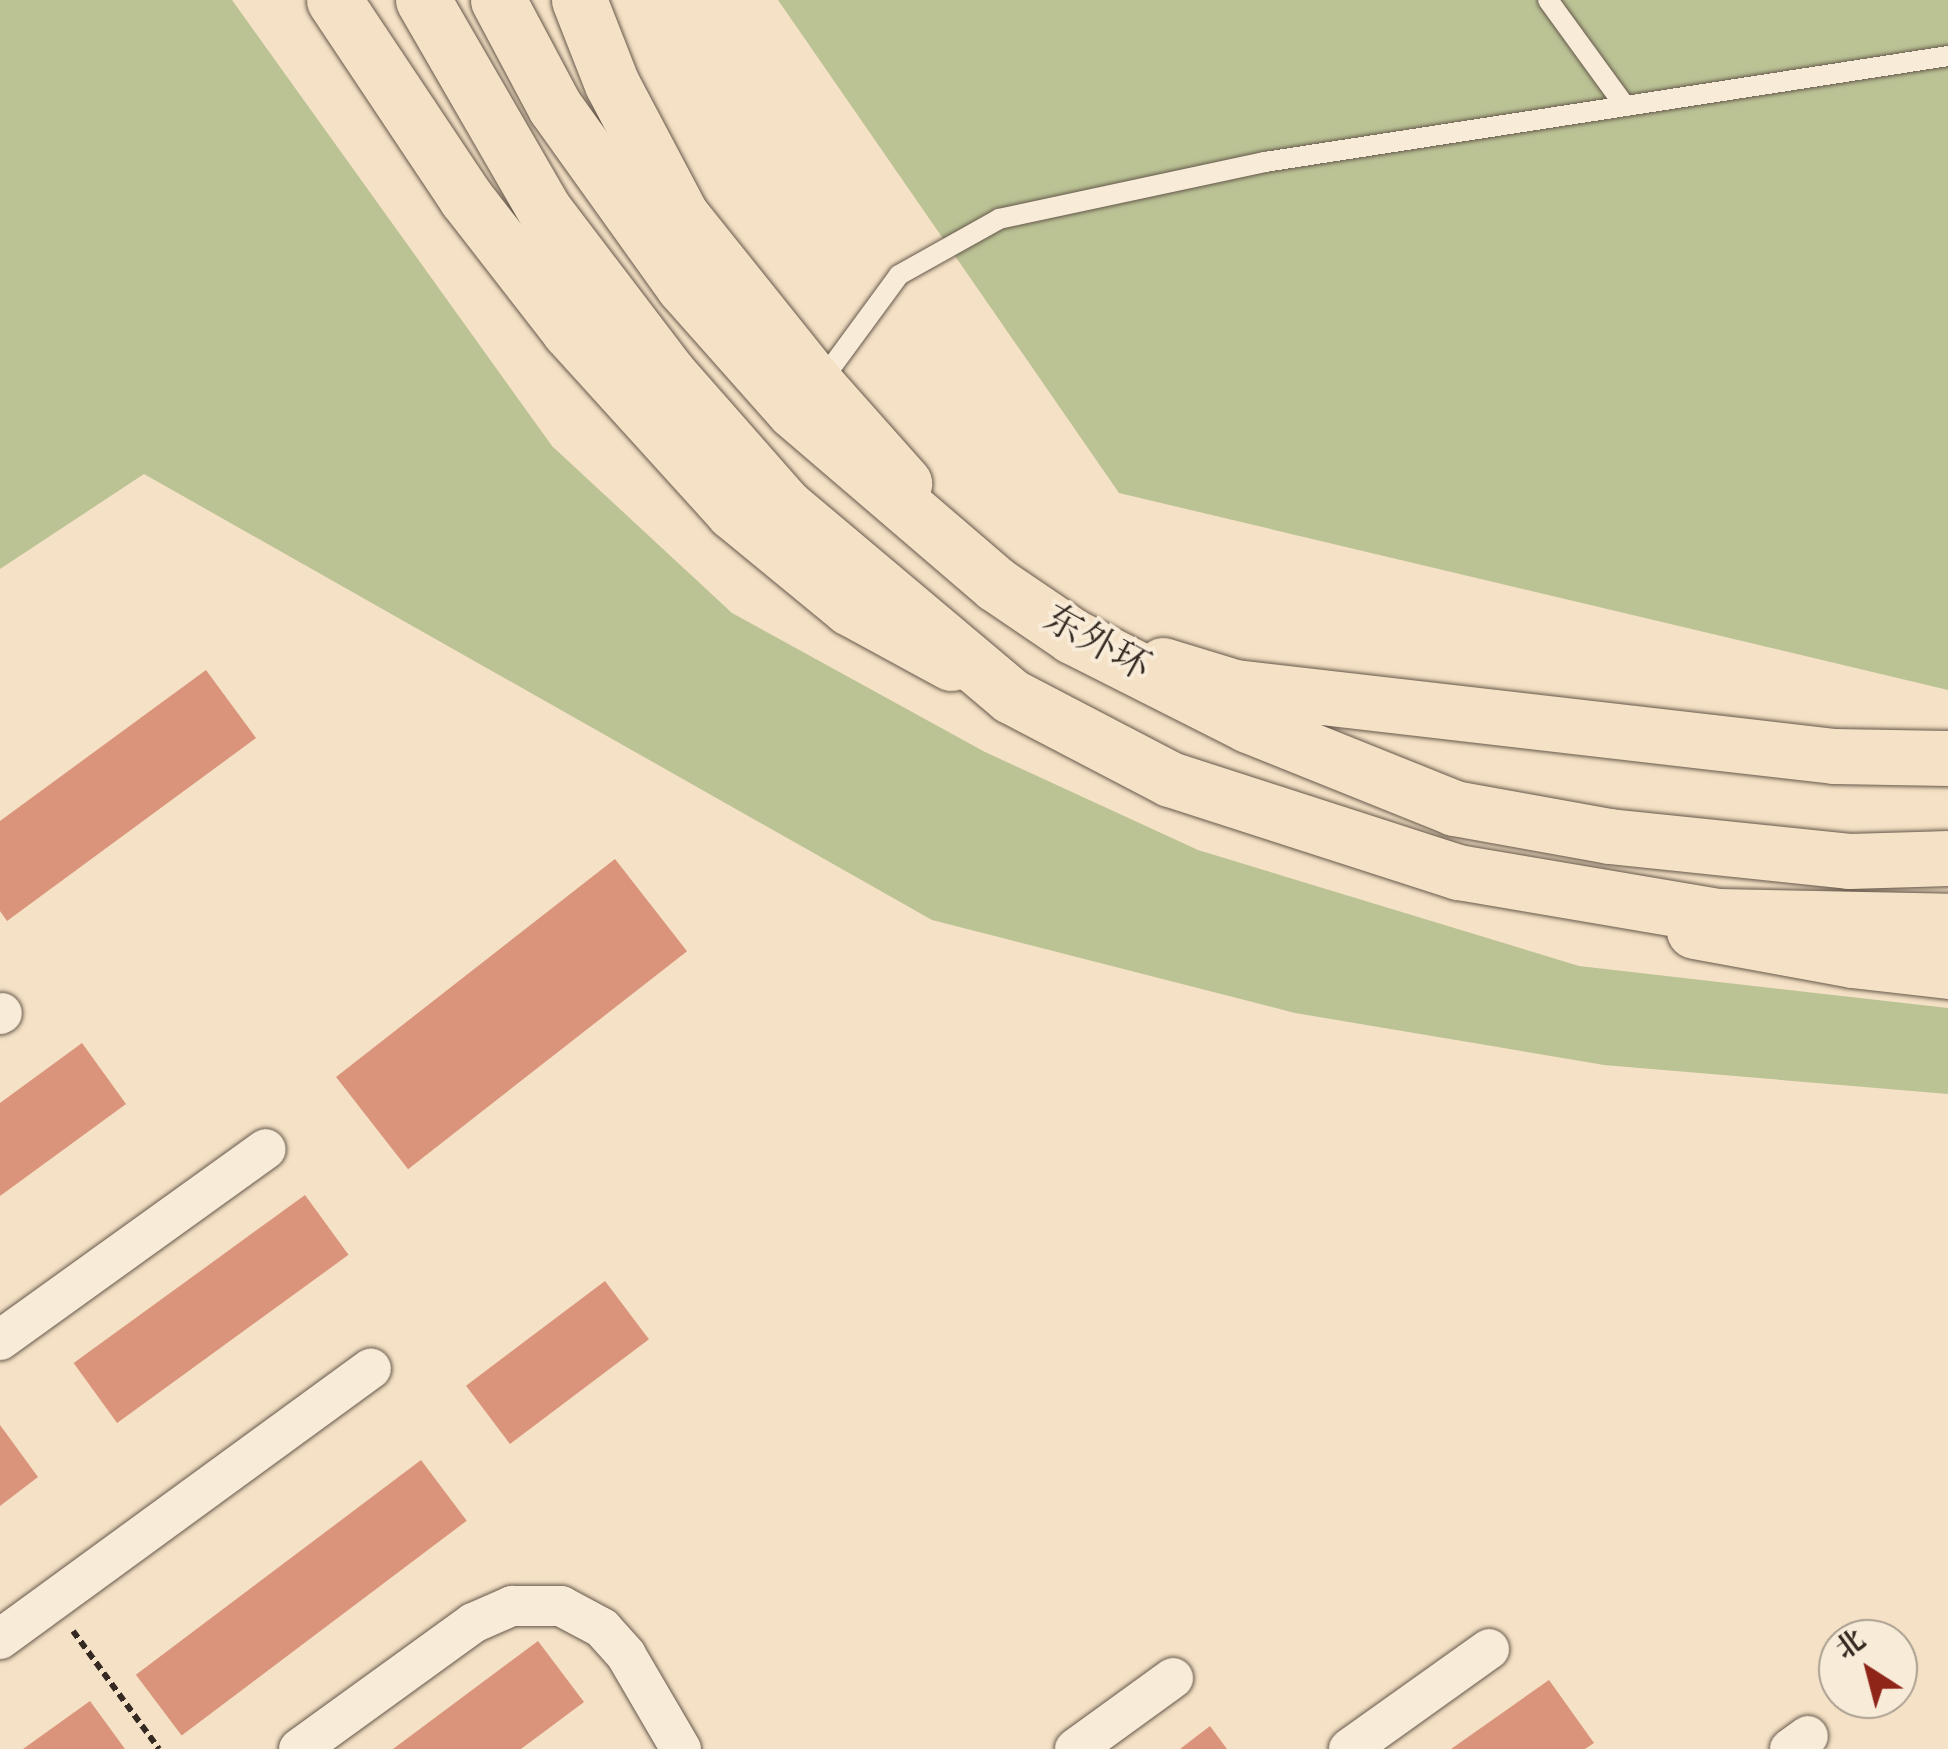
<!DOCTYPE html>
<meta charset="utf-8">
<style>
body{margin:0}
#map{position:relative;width:1948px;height:1749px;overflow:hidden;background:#f5e1c5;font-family:Vollkorn,"Noto Serif SC",serif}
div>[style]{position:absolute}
.green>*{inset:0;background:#bbc395}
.building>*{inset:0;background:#d9947b;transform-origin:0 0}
.path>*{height:6px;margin-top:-3px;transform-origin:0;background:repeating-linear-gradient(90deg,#352a22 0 8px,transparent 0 13px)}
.roads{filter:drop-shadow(0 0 2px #65584b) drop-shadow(0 0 2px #65584b)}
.lane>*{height:20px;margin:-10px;padding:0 10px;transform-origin:10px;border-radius:10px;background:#f8ecd9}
.street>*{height:40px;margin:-20px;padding:0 20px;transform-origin:20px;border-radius:20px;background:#f8ecd9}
.primary>*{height:55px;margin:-27.5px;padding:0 27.5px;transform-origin:27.5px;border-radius:27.5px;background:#f5e1c5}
.highway>*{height:55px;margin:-27.5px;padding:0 27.5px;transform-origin:27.5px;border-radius:27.5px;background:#f5e1c5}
span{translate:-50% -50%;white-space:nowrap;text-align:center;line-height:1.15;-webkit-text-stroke:8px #f8ecd9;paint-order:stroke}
.street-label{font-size:38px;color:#352a22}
.north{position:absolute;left:1818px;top:1619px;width:100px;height:100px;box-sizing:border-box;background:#f8ecd9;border:2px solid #aa9e90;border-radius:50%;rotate:324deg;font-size:28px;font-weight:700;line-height:40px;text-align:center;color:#352a22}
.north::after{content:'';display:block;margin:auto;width:35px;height:45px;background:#8f2418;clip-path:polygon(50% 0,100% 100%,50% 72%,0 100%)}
</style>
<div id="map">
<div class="green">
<div style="clip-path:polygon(0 0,232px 0,552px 446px,732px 613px,985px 752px,1198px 850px,1579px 966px,1948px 1008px,1948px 1094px,1604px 1065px,1295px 1013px,932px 920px,144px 474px,0 569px)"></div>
<div style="clip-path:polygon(778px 0,1948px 0,1948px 690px,1119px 493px)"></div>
</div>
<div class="building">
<div style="clip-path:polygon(206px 670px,256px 738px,7px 921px,0 911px,0 821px)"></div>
<div style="left:615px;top:859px;width:117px;height:354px;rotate:52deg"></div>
<div style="clip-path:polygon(82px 1043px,126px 1104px,0 1196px,0 1103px)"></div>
<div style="left:305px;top:1195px;width:74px;height:286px;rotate:54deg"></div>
<div style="left:605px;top:1281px;width:73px;height:174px;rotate:53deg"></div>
<div style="clip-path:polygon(0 1425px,38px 1477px,0 1506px)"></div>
<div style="left:421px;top:1460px;width:76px;height:357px;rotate:53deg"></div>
<div style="clip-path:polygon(538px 1641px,584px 1702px,521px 1749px,393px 1749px)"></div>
<div style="clip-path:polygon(1549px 1680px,1594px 1743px,1585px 1749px,1451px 1749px)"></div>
<div style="clip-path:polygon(90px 1701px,125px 1749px,23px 1749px)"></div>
<div style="clip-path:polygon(1210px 1726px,1227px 1749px,1180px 1749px)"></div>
</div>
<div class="path">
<div style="left:73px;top:1631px;width:146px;rotate:53.9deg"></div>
</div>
<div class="roads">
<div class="lane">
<div style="left:1548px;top:0;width:131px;rotate:54deg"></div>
<div style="left:819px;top:384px;width:135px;rotate:-53.7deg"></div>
<div style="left:899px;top:275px;width:115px;rotate:-29.2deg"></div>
<div style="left:999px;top:219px;width:272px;rotate:-12.1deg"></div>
<div style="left:1265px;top:162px;width:691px;rotate:-8.82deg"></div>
</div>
<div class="street">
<div style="left:0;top:1014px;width:2px;rotate:-27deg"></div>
<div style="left:0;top:1340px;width:327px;rotate:-35.7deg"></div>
<div style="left:0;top:1639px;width:459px;rotate:-36.1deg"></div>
<div style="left:299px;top:1749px;width:215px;rotate:-35.9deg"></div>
<div style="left:473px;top:1623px;width:43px;rotate:-23.6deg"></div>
<div style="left:512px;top:1606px;width:49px"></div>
<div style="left:561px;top:1606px;width:47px;rotate:28.2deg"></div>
<div style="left:602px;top:1628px;width:36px;rotate:48deg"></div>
<div style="left:626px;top:1655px;width:109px;rotate:59.7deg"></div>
<div style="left:1075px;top:1749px;width:121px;rotate:-35.9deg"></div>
<div style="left:1349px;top:1749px;width:172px;rotate:-35.5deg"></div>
<div style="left:1790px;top:1749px;width:22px;rotate:-36deg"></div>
</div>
<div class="primary">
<div style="left:334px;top:0;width:238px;rotate:56.3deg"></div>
<div style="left:466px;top:198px;width:168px;rotate:52.2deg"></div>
<div style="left:569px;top:331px;width:244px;rotate:47.8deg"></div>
<div style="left:733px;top:512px;width:151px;rotate:39.4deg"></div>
<div style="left:850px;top:608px;width:115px;rotate:28.6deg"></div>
<div style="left:579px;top:0;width:90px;rotate:68.6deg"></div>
<div style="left:612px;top:84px;width:148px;rotate:62.2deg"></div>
<div style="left:681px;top:215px;width:219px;rotate:51.3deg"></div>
<div style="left:818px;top:386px;width:130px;rotate:48.4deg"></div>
<div style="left:1163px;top:665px;width:75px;rotate:17deg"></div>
<div style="left:1235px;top:687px;width:603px;rotate:6.57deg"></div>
<div style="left:1834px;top:756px;width:114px;rotate:1deg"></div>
<div style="left:1694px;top:931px;width:161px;rotate:10.4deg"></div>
<div style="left:1852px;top:960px;width:97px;rotate:6.5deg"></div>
</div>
<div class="highway">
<div style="left:423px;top:0;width:244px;rotate:60deg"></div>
<div style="left:545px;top:211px;width:205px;rotate:52.7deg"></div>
<div style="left:669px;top:374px;width:174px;rotate:48.7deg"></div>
<div style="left:784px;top:505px;width:297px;rotate:40.1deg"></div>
<div style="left:1011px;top:696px;width:179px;rotate:27.6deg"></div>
<div style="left:1170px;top:779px;width:303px;rotate:17.9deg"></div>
<div style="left:1458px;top:872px;width:264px;rotate:9.6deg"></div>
<div style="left:1718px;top:916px;width:230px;rotate:1.2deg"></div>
<div style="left:498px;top:0;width:121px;rotate:62deg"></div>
<div style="left:555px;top:107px;width:220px;rotate:54.4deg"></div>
<div style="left:683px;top:286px;width:167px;rotate:48.4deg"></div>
<div style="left:794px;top:411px;width:267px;rotate:40.6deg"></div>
<div style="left:997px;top:585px;width:91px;rotate:34.2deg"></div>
<div style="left:1072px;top:636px;width:197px;rotate:26.8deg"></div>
<div style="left:1248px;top:725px;width:222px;rotate:21.9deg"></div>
<div style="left:1454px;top:808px;width:158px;rotate:10.2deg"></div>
<div style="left:1609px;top:836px;width:241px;rotate:5.9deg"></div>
<div style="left:1849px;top:861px;width:99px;rotate:-1.7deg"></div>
</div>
</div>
<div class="street-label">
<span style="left:1096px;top:645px;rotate:29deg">东外环</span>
</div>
<div class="north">北</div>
</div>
